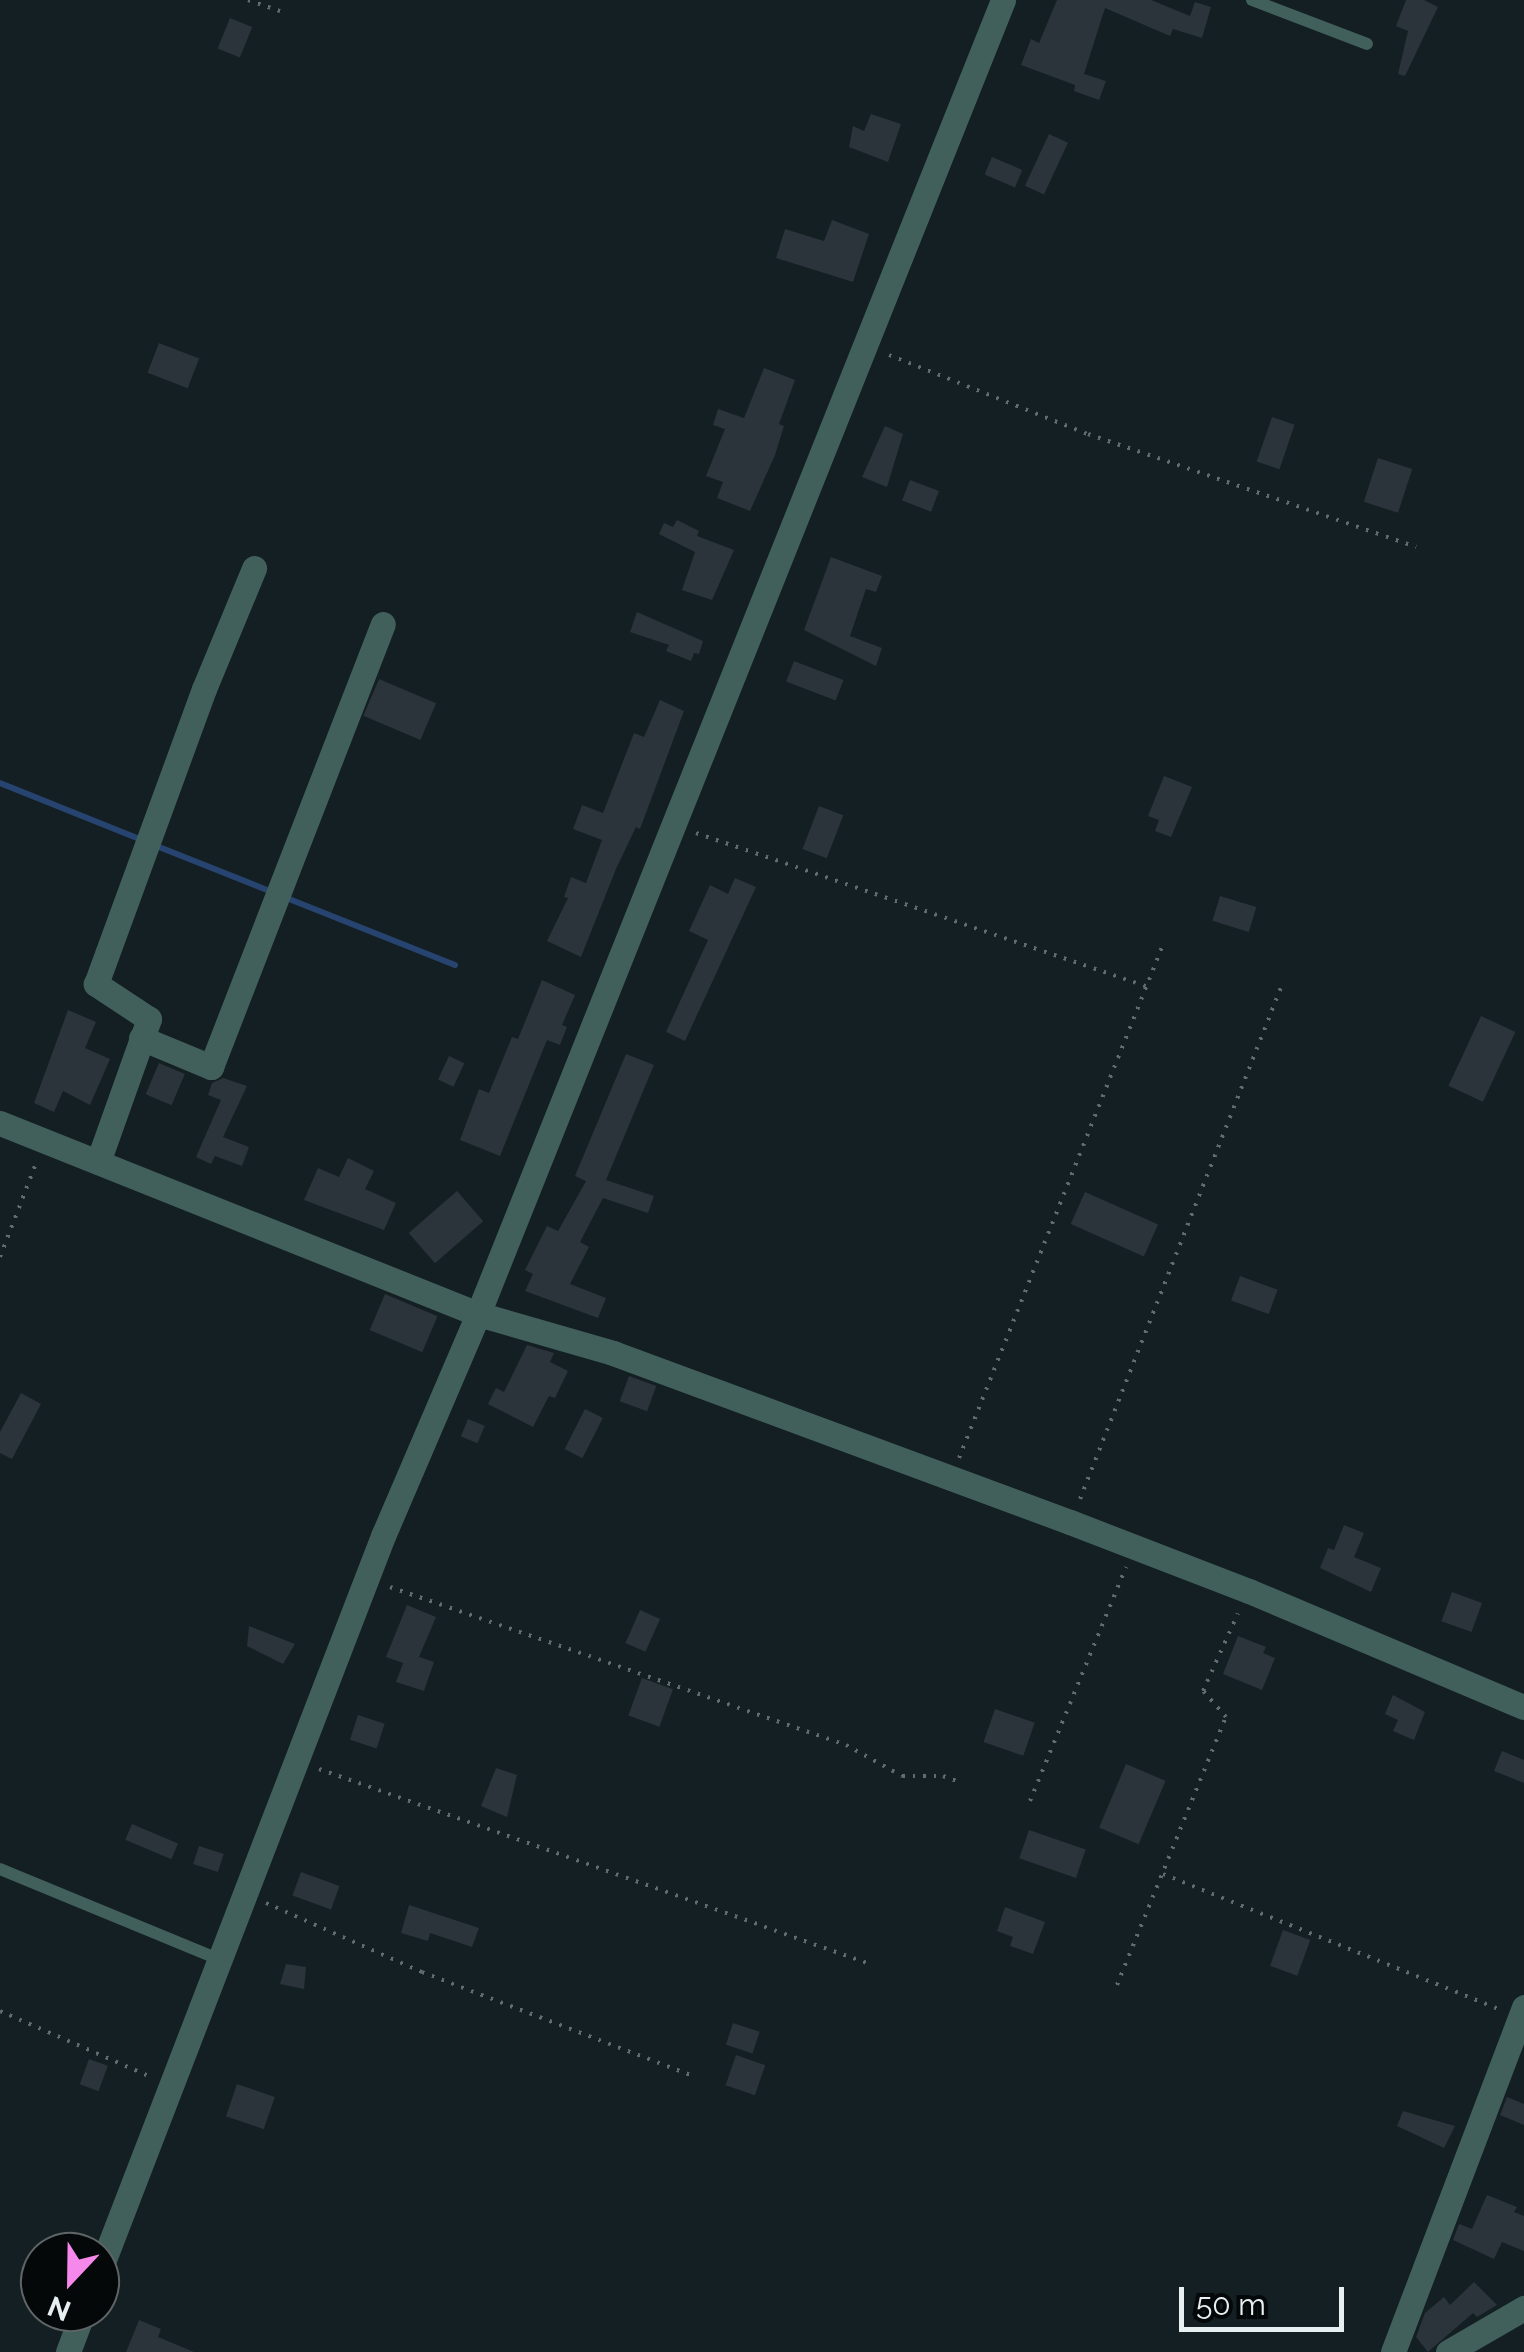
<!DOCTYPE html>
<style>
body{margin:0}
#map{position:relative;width:1524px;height:2352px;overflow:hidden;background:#131f22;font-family:Raleway,sans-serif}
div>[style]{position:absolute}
.stream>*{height:6px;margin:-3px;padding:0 3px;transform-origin:3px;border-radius:3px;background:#274470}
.building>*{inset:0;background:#2a343a;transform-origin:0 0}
.path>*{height:4px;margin-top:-2px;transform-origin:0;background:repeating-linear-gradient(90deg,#626c6f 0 2.5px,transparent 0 10.5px)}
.service>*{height:12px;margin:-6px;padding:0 6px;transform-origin:6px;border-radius:6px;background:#41605c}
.minor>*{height:25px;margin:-12.5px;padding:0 12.5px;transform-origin:12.5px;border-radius:12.5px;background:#41605c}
span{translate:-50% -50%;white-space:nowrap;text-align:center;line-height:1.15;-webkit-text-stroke:9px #040809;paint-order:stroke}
.north{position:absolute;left:20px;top:2232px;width:100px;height:100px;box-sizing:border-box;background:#040809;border:2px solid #5f6466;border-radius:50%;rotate:202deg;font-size:28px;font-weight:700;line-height:40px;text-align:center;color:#e7eff1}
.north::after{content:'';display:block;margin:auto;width:35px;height:45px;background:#f788eb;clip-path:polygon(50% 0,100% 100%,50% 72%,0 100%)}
.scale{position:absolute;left:1179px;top:2287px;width:165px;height:45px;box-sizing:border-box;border:5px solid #e7eff1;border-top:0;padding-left:12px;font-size:30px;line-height:35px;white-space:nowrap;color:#e7eff1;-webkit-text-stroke:8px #040809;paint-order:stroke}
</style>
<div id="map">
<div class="stream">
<div style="left:0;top:783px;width:153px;rotate:21.9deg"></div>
<div style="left:154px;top:845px;width:127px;rotate:21.7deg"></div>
<div style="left:284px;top:897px;width:184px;rotate:21.7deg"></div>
</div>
<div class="building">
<div style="clip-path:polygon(1057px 0,1151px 0,1190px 16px,1195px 2px,1211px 7px,1202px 38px,1173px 29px,1170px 36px,1105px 8px,1084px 74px,1106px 81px,1099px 100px,1074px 91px,1075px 85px,1021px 65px,1031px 39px,1039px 43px)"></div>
<div style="clip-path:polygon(1406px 0,1424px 0,1438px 7px,1405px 76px,1398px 74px,1408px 31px,1396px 26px)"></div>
<div style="left:230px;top:18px;width:24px;height:33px;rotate:22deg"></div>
<div style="clip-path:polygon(871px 114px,901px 124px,888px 162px,849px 147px,853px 126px,864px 131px)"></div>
<div style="left:1049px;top:134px;width:21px;height:57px;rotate:25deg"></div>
<div style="left:992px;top:157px;width:33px;height:19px;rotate:23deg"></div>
<div style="clip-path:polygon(832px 220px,869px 234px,853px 282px,776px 258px,785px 229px,824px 241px)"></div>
<div style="left:159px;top:343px;width:43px;height:32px;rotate:21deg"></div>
<div style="clip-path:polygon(764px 368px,795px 380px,779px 424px,784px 426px,775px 455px,750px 511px,717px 498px,723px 482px,706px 476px,725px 429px,713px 425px,718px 409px,744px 418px)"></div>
<div style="left:1272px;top:417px;width:24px;height:47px;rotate:19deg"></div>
<div style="clip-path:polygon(885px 426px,903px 434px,887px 487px,862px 477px)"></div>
<div style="left:1378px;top:458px;width:36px;height:46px;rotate:18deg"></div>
<div style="left:910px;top:480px;width:31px;height:22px;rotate:21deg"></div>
<div style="clip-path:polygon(677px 520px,699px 531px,697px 536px,734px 550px,712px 600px,682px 590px,695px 552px,659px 534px,664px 523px,673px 527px)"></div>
<div style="clip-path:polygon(831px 557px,882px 576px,876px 592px,866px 589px,850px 636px,882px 648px,876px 666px,804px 630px)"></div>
<div style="clip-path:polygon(637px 612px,703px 641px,699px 654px,694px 653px,691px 661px,666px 651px,669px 645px,630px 632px)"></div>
<div style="left:794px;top:661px;width:53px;height:22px;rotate:21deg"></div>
<div style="left:379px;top:679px;width:62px;height:40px;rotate:23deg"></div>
<div style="clip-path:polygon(660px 700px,684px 711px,640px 829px,636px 827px,616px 869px,581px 957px,547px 941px,568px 898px,564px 897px,571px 877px,586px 883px,602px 840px,573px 829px,582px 805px,603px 813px,634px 733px,644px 737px)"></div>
<div style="clip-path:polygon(1164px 776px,1192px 787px,1171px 837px,1155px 831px,1159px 820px,1148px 816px)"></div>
<div style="left:819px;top:806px;width:26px;height:46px;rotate:21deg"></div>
<div style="clip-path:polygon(735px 878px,756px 887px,685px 1041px,666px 1032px,708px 940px,689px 931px,710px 885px,728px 894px)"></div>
<div style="left:1220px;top:896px;width:38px;height:26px;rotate:17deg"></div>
<div style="clip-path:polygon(542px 980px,575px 995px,562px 1025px,567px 1027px,560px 1045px,547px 1040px,500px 1156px,460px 1140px,479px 1089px,489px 1093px,512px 1037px,518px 1039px)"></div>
<div style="clip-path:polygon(68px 1010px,96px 1022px,85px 1048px,110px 1059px,90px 1105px,63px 1091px,54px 1112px,34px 1103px)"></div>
<div style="left:1481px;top:1016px;width:38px;height:77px;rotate:25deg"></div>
<div style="clip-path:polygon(626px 1054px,654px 1065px,606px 1180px,654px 1196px,648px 1213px,603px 1198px,580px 1242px,589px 1247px,570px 1284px,606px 1298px,598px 1318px,525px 1291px,533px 1274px,525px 1270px,547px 1226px,558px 1231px,586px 1181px,575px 1176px)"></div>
<div style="left:449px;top:1056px;width:17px;height:26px;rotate:25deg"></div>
<div style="left:159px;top:1063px;width:28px;height:34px;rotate:23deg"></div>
<div style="clip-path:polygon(223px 1078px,247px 1086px,223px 1137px,249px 1147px,242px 1166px,215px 1156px,211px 1164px,196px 1157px,221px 1100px,208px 1095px,212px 1083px)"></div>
<div style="clip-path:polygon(348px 1158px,374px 1171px,365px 1189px,396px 1203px,384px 1230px,304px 1200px,318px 1168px,339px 1177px)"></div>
<div style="left:457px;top:1191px;width:40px;height:64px;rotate:49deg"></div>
<div style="left:1085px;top:1192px;width:80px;height:35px;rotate:24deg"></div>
<div style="left:1240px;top:1276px;width:40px;height:26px;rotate:20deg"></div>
<div style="left:385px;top:1294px;width:57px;height:39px;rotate:23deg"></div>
<div style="clip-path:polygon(527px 1345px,554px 1353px,550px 1362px,568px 1371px,555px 1398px,549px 1396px,533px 1427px,488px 1404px,496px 1388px,504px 1392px)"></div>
<div style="left:629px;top:1376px;width:29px;height:27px;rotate:20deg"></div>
<div style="clip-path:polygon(21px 1393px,41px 1404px,12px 1459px,0 1453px,0 1432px)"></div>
<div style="left:585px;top:1409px;width:20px;height:45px;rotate:27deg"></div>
<div style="left:468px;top:1419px;width:18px;height:19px;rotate:22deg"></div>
<div style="clip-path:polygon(1344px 1525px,1364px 1533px,1354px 1557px,1381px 1568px,1371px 1592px,1320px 1568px,1328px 1548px,1334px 1550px)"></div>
<div style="left:1452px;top:1592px;width:32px;height:31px;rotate:20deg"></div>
<div style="clip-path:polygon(407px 1605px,436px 1617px,419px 1657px,434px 1662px,424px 1691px,396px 1682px,403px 1663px,386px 1657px)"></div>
<div style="left:640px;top:1610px;width:22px;height:36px;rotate:24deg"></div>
<div style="clip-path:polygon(249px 1626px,295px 1644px,283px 1664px,247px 1646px)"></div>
<div style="clip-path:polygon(1238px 1636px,1266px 1647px,1263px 1653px,1275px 1658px,1262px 1690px,1223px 1674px)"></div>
<div style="left:642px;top:1678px;width:33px;height:40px;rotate:20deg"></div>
<div style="clip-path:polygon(1393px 1695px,1425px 1712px,1414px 1740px,1393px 1731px,1398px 1720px,1385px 1714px)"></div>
<div style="left:995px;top:1709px;width:42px;height:35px;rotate:19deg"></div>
<div style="left:358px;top:1715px;width:28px;height:26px;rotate:18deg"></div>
<div style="clip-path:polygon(1502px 1751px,1524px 1760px,1524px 1783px,1494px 1771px)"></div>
<div style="left:1126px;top:1764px;width:43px;height:69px;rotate:23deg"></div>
<div style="clip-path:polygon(496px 1768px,517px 1775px,507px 1817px,481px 1806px)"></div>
<div style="left:132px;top:1824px;width:50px;height:17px;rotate:23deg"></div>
<div style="left:1029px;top:1830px;width:60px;height:30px;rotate:19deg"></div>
<div style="left:199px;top:1846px;width:26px;height:19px;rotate:18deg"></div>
<div style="left:301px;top:1872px;width:41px;height:25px;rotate:20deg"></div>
<div style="clip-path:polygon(409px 1905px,479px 1928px,472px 1947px,430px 1933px,428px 1941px,401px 1933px)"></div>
<div style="clip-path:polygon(1005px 1907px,1045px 1922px,1033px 1954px,1010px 1946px,1013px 1937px,997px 1931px)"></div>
<div style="left:1283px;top:1930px;width:29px;height:38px;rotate:20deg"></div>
<div style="clip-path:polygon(286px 1964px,306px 1967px,304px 1989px,280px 1984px)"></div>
<div style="left:733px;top:2023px;width:28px;height:23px;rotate:18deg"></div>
<div style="left:736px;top:2055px;width:31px;height:32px;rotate:19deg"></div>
<div style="left:89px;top:2059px;width:20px;height:27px;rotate:20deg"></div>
<div style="left:237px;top:2084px;width:40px;height:34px;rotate:19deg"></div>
<div style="clip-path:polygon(1507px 2097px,1524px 2104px,1524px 2125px,1500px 2115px)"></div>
<div style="clip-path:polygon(1403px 2111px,1455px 2126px,1444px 2148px,1397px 2126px)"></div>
<div style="clip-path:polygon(1487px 2195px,1517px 2207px,1514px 2212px,1524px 2216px,1524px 2251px,1502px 2242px,1494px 2259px,1453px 2240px,1459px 2224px,1472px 2229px)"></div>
<div style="clip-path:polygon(1474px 2282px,1497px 2305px,1477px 2317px,1473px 2313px,1428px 2352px,1416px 2337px,1425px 2313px,1444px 2297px,1450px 2305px)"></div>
<div style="clip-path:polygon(139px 2320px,161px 2329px,158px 2337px,194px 2352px,126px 2352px)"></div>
</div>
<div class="path">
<div style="left:248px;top:0;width:34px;rotate:19deg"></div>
<div style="left:889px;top:355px;width:214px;rotate:21.7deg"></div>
<div style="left:1088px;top:434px;width:347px;rotate:19deg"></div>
<div style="left:696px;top:833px;width:475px;rotate:18.8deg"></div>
<div style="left:0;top:1257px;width:101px;rotate:-69deg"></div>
<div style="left:959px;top:1458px;width:550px;rotate:-68.33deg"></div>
<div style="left:1080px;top:1499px;width:555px;rotate:-68.56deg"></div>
<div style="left:390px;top:1587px;width:483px;rotate:19.1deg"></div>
<div style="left:846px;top:1745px;width:64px;rotate:29deg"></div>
<div style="left:902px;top:1776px;width:41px"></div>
<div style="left:943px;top:1776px;width:20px;rotate:20deg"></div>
<div style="left:319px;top:1769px;width:581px;rotate:19.49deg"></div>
<div style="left:1030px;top:1801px;width:253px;rotate:-67.7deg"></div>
<div style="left:1163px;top:1874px;width:360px;rotate:21.9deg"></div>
<div style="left:266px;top:1903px;width:171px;rotate:23.9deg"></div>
<div style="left:422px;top:1972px;width:290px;rotate:21deg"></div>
<div style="left:1117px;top:1985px;width:289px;rotate:-67.9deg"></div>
<div style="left:1226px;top:1717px;width:35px;rotate:-131deg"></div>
<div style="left:1203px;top:1691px;width:85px;rotate:-65.8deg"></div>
<div style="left:0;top:2011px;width:165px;rotate:23.6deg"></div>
</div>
<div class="service">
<div style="left:1252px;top:0;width:123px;rotate:20.9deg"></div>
<div style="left:0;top:1869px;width:236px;rotate:22.4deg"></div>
</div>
<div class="minor">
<div style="left:141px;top:1038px;width:76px;rotate:22.5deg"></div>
<div style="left:211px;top:1067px;width:475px;rotate:-68.8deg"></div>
<div style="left:0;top:1123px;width:515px;rotate:21.78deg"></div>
<div style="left:478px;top:1314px;width:141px;rotate:16.1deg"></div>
<div style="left:613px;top:1353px;width:487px;rotate:20.3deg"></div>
<div style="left:1070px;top:1522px;width:192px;rotate:21.1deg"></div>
<div style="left:1249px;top:1591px;width:298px;rotate:22.9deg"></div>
<div style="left:98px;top:1162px;width:152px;rotate:-70.4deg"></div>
<div style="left:149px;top:1019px;width:64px;rotate:-146.6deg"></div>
<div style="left:96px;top:984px;width:314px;rotate:-69.9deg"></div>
<div style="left:204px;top:689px;width:131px;rotate:-67.5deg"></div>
<div style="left:100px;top:2270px;width:787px;rotate:-68.92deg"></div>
<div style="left:383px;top:1536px;width:241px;rotate:-66.8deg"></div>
<div style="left:478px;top:1314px;width:1415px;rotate:-68.22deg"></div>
<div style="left:68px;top:2352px;width:43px;rotate:-69.4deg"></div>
<div style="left:1393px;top:2352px;width:369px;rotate:-69.2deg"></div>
<div style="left:1448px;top:2352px;width:88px;rotate:-30.1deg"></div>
</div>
<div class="north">N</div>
<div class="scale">50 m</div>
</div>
